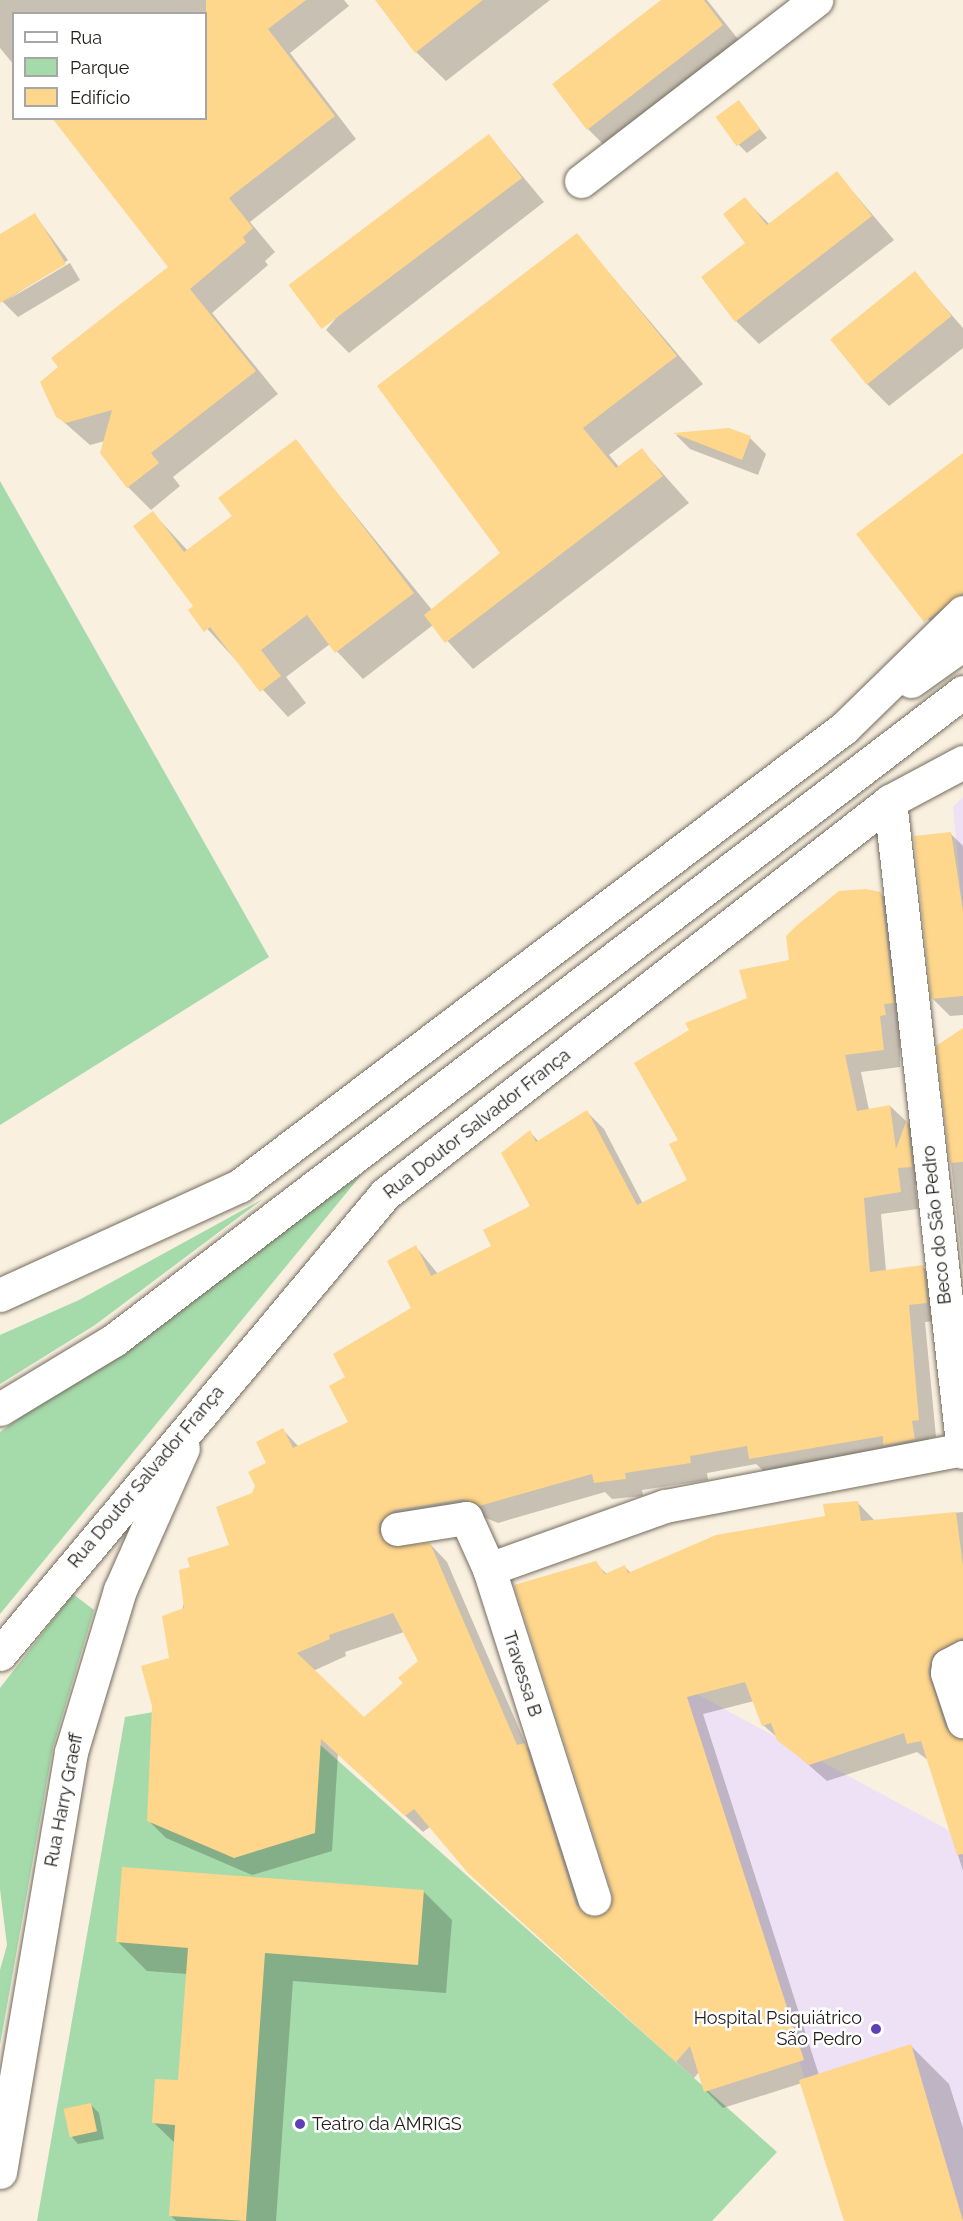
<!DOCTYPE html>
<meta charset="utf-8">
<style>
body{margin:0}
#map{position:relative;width:963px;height:2221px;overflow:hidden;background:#f9f0e0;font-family:Raleway,sans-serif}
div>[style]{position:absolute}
.medical>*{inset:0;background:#eee1f6}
.green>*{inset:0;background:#a5daab}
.shadow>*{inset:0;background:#0003}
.building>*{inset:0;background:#fed68c;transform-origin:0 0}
.roads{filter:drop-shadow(0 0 2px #746c5e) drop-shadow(0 0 2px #746c5e)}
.minor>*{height:33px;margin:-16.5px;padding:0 16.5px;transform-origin:16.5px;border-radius:16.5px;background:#fff}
.major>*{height:33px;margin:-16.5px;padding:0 16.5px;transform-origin:16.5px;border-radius:16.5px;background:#fff}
.dots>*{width:16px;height:16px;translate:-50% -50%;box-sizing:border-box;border:3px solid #fff;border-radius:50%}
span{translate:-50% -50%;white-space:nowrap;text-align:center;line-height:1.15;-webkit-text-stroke:5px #fff;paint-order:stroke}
.street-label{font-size:18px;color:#23201b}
.poi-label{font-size:18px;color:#23201b}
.right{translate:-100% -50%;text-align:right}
.left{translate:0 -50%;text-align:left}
.legend{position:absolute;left:12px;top:12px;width:195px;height:108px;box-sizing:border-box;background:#fff;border:2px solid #a7a6a4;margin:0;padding:8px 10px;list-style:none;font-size:18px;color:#23201b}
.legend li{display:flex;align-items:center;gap:12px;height:30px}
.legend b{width:30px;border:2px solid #a7a6a4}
</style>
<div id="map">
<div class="medical">
<div style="clip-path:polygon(963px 797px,963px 912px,953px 807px)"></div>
<div style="clip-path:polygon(680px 1685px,963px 1838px,963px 2221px,850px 2221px)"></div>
</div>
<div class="green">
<div style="clip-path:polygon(0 481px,269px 957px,0 1125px)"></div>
<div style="clip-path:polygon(362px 1174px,64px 1536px,0 1614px,0 1432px)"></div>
<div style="clip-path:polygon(263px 1199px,95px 1325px,0 1384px,0 1335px,79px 1300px)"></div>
<div style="clip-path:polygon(73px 1594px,94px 1610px,53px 1747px,0 2045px,0 1970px,7px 1945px,0 1889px,0 1688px)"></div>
<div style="clip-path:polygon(262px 1693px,777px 2152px,712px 2221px,37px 2221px,125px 1717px)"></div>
</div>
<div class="shadow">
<div style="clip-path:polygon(0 0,344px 0,349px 6px,290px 53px,356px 139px,250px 222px,275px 252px,265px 261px,268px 265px,212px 313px,278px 394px,173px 477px,180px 486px,151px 510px,128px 487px,105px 441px,90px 445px,57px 416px,170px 267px,206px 118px,206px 14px,14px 14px,14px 65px,0 48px)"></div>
<div style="clip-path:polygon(391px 0,550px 0,446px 81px,416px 52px)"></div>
<div style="clip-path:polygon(664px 0,707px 0,745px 48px,611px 152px,588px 129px)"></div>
<div style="clip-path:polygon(739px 102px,767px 138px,747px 153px,739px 145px)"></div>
<div style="clip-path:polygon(489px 136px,544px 202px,349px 353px,326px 330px)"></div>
<div style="clip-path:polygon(837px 173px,894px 240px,759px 344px,736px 321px,747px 243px,745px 199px,770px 225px)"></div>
<div style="clip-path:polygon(35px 215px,68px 260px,4px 302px,70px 263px,80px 280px,18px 317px,0 299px,0 236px)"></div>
<div style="clip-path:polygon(577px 235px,703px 384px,609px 455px,619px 467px,642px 450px,689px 503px,473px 669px,433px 625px,363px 679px,330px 644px,286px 677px,306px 703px,288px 717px,190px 610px,195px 606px,153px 513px,188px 551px,234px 516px,295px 441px,432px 610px,502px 553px)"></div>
<div style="clip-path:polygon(915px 273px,963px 328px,963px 348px,889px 406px,866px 383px)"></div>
<div style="clip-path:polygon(729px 429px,750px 438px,766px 454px,758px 475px,690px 449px,676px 435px)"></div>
<div style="clip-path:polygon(963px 455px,963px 644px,954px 651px,859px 534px)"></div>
<div style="clip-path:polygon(950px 833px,963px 846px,963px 1015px,950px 1016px,933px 999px)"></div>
<div style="clip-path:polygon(evenodd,881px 894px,898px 911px,900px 1067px,861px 1072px,869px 1110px,890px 1106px,924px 1138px,929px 1183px,915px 1185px,918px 1209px,881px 1214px,886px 1271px,923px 1267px,940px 1284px,944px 1320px,925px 1322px,936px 1437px,929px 1438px,931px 1456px,768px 1475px,756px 1464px,707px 1473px,708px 1480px,642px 1490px,643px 1496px,612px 1499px,605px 1492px,498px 1523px,481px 1516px,397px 1539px,396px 1548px,430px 1544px,447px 1562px,527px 1747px,541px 1762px,591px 1919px,609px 1912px,613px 1893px,595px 1563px,607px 1574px,625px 1567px,631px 1573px,826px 1518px,857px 1502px,875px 1521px,963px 1512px,963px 1663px,946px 1681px,963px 1740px,963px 1871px,928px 1760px,917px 1752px,827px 1781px,763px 1725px,754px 1701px,703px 1714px,819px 2075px,910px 2045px,949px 2084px,963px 2128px,963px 2221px,846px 2221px,802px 2083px,723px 2108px,706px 2091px,699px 2072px,694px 2078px,487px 1890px,431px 1826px,423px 1832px,338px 1754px,332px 1851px,252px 1875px,166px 1838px,149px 1821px,171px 1659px,192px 1568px,231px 1546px,283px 1430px,299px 1447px,350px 1422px,347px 1378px,413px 1309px,416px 1247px,438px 1274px,493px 1246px,532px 1207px,530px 1132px,539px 1142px,587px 1112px,604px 1129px,643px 1204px,689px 1180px,680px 1140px,749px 999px,881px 894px,404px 1632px,420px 1661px,405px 1683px,364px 1719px,313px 1671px,346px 1656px,345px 1652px,404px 1632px)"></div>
<div style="clip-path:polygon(963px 1030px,963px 1271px,938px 1046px)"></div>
<div style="clip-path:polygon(423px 1891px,452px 1920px,446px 1993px,293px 1981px,276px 2221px,176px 2221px,171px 2216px,176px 2144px,153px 2122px,180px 2082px,187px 1974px,147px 1971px,118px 1942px)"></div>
<div style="clip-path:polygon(91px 2105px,99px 2113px,104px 2139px,78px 2144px,71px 2136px,66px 2110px)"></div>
</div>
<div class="building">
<div style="clip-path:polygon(206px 0,306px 0,268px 29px,335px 116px,229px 198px,253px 228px,243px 237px,246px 242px,190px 289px,256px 371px,151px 453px,159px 463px,127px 488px,100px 453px,112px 410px,66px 423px,56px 417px,40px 382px,58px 367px,51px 358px,168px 267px,52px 118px,206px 118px)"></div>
<div style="clip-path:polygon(375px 0,483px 0,415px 53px)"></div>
<div style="clip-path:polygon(661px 0,704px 0,723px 25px,587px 130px,552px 84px)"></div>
<div style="left:739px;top:100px;width:36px;height:29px;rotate:54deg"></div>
<div style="left:489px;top:134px;width:55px;height:251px;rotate:53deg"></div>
<div style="clip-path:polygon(837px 171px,872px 216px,735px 322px,701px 277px,745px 243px,723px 214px,745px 197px,767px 225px)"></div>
<div style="clip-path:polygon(35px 213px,66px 264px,0 303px,0 234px)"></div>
<div style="clip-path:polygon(577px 233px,677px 356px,583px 428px,616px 468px,642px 448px,663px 476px,445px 643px,424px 615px,500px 553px,377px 386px)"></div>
<div style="left:915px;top:271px;width:58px;height:109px;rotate:51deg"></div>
<div style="clip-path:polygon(729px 428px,751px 436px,742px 460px,673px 433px)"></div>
<div style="clip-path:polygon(296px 439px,414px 593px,335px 653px,307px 615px,261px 650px,281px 676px,260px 692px,210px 627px,204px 632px,188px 610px,193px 606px,133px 526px,153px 511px,184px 552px,232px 516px,218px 498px)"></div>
<div style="clip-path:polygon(963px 453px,963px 593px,924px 622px,856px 534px)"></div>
<div style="clip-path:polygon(951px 832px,963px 911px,963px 996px,931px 999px,914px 836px)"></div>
<div style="clip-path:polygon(evenodd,866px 889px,881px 892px,894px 1003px,884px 1004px,886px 1015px,880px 1016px,884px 1050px,845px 1055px,857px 1111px,890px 1105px,896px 1149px,907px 1119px,912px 1167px,898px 1168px,901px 1192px,864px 1198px,870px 1272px,923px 1265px,927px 1303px,909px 1305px,919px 1420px,912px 1421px,915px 1439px,883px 1445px,883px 1436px,749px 1459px,747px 1446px,690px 1456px,691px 1463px,625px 1473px,626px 1479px,594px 1483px,592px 1474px,479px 1506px,463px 1499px,394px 1510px,379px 1523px,379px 1533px,390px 1546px,430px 1543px,517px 1745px,525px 1743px,576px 1905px,591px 1917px,608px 1911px,612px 1893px,514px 1585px,596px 1561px,605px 1574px,625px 1565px,628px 1573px,716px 1535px,825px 1516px,823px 1504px,858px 1501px,861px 1521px,956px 1512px,963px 1566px,963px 1638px,933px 1654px,928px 1671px,945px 1727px,963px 1739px,963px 1854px,957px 1855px,921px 1741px,907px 1744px,904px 1733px,809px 1765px,777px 1740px,771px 1723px,762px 1726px,745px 1682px,687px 1697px,804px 2060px,704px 2092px,690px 2046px,676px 2062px,468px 1873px,414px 1809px,405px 1816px,321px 1739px,315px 1833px,234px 1858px,147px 1821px,152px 1706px,141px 1666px,169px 1658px,162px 1616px,184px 1608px,179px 1570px,190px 1567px,187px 1558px,229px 1545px,216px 1507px,252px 1493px,255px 1486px,248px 1472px,266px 1463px,256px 1442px,283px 1428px,293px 1448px,348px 1422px,329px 1386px,345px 1377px,333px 1354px,411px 1308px,387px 1261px,416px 1245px,431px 1276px,491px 1246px,483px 1230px,530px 1206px,501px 1153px,530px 1130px,536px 1142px,587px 1110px,637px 1205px,687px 1180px,669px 1144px,678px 1140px,634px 1063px,689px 1030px,685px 1023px,747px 998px,739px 970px,789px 960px,786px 936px,796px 926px,839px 891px,866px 889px,393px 1613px,418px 1661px,398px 1678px,403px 1683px,364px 1717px,297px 1653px,330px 1639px,329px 1635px,393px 1613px)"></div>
<div style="clip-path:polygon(963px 1028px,963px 1162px,950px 1163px,936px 1046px)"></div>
<div style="clip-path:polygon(122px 1867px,424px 1890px,418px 1965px,265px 1953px,246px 2221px,169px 2216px,175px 2125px,152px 2123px,155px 2079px,178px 2080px,188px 1948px,116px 1942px)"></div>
<div style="clip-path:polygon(911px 2044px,963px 2221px,844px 2221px,799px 2080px)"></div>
<div style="left:91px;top:2103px;width:29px;height:28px;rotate:78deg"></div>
</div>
<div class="roads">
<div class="minor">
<div style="left:581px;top:181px;width:297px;rotate:-37.6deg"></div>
<div style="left:890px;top:801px;width:655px;rotate:83.6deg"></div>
<div style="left:0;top:1409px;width:133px;rotate:-31.2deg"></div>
<div style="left:114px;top:1340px;width:1068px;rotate:-37.35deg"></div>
<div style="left:397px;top:1529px;width:70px;rotate:-9.1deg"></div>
<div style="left:466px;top:1518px;width:56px;rotate:65.7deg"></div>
<div style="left:489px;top:1569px;width:346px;rotate:72.3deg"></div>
<div style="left:489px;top:1569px;width:187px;rotate:-19.7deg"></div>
<div style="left:665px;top:1506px;width:303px;rotate:-10.8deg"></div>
<div style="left:963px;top:1657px;width:17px;rotate:152deg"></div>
<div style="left:948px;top:1665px;width:8px;rotate:97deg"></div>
<div style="left:947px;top:1673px;width:51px;rotate:71.6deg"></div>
</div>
<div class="major">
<div style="left:911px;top:681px;width:64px;rotate:-35.4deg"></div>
<div style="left:0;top:1295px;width:263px;rotate:-24.5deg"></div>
<div style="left:239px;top:1186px;width:759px;rotate:-37.13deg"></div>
<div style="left:844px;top:728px;width:166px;rotate:-44.3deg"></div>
<div style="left:0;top:1654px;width:600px;rotate:-50.07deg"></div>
<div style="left:385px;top:1194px;width:640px;rotate:-37.89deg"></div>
<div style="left:890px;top:801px;width:83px;rotate:-28.1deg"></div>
<div style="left:0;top:2172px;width:426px;rotate:-80.4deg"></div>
<div style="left:71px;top:1752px;width:169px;rotate:-73.2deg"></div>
<div style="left:120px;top:1590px;width:155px;rotate:-66.1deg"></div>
</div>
</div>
<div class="dots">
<div style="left:876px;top:2029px;background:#603eb6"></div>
<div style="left:300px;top:2124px;background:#603eb6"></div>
</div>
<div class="street-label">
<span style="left:477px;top:1124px;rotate:-38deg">Rua Doutor Salvador França</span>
<span style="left:937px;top:1225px;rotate:-96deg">Beco do São Pedro</span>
<span style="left:146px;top:1477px;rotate:-50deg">Rua Doutor Salvador França</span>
<span style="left:522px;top:1674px;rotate:72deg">Travessa B</span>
<span style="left:64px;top:1800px;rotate:-79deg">Rua Harry Graeff</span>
</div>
<div class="poi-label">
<span class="right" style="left:862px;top:2029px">Hospital Psiquiátrico<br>São Pedro</span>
<span class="left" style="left:312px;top:2124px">Teatro da AMRIGS</span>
</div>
<ul class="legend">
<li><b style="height:8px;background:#fff"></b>Rua</li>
<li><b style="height:16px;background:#a5daab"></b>Parque</li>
<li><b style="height:16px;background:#fed68c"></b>Edifício</li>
</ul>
</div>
